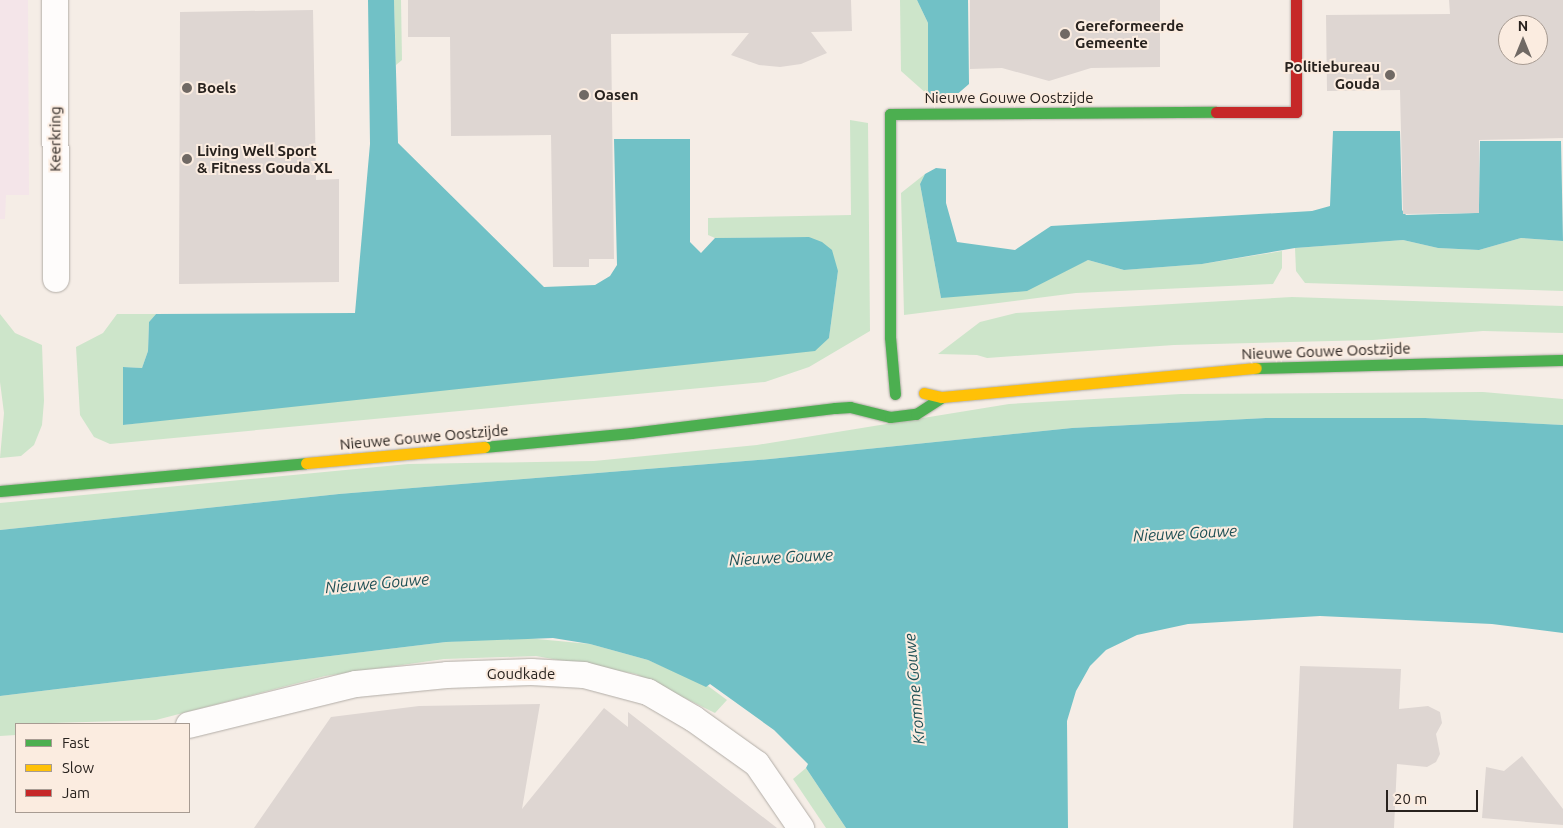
<!DOCTYPE html>
<style>
body{margin:0}
#map{position:relative;width:1563px;height:828px;overflow:hidden;background:#f5ede6;font-family:Ubuntu,sans-serif}
div>[style]{position:absolute}
.commercial>*{inset:0;background:#f4e5e9}
.green>*{inset:0;background:#cde5ca}
.water>*{inset:0;background:#71c1c6}
.building>*{inset:0;background:#ded6d2}
.roads{filter:drop-shadow(0 0 1px #b2ada7) drop-shadow(0 0 1px #b2ada7)}
.street>*{height:26px;margin:-13px;padding:0 13px;transform-origin:13px;border-radius:13px;background:#fefcfb}
.fast>*{height:11px;margin:-5.5px;padding:0 5.5px;transform-origin:5.5px;border-radius:5.5px;background:#4caf50}
.slow>*{height:11px;margin:-5.5px;padding:0 5.5px;transform-origin:5.5px;border-radius:5.5px;background:#ffc107}
.jam>*{height:11px;margin:-5.5px;padding:0 5.5px;transform-origin:5.5px;border-radius:5.5px;background:#c62828}
.dots>*{width:14px;height:14px;translate:-50% -50%;box-sizing:border-box;border:2px solid #fbece0;border-radius:50%}
span{translate:-50% -50%;white-space:nowrap;text-align:center;line-height:1.15;-webkit-text-stroke:4px #fbece0;paint-order:stroke}
.poi-label{font-size:15px;color:#28221e;font-weight:700}
.left{translate:0 -50%;text-align:left}
.right{translate:-100% -50%;text-align:right}
.street-label{font-size:15px;color:#28221e}
.water-label{font-size:16px;color:#1f5055;font-style:italic}
.legend{position:absolute;left:15px;top:723px;width:175px;height:90px;box-sizing:border-box;background:#fbece0;border:1px solid #a79b92;margin:0;padding:6px 9px;list-style:none;font-size:15px;color:#28221e}
.legend li{display:flex;align-items:center;gap:10px;height:25px}
.legend b{width:25px;border:1px solid #a79b92}
.north{position:absolute;left:1498px;top:15px;width:50px;height:50px;box-sizing:border-box;background:#fbece0;border:1px solid #a79b92;border-radius:50%;rotate:0deg;font-size:14px;font-weight:700;line-height:20px;text-align:center;color:#28221e}
.north::after{content:'';display:block;margin:auto;width:18px;height:22px;background:#706964;clip-path:polygon(50% 0,100% 100%,50% 72%,0 100%)}
.scale{position:absolute;left:1386px;top:790px;width:92px;height:22px;box-sizing:border-box;border:2px solid #28221e;border-top:0;padding-left:6px;font-size:15px;line-height:18px;white-space:nowrap;color:#28221e;-webkit-text-stroke:4px #fbece0;paint-order:stroke}
</style>
<div id="map">
<div class="commercial">
<div style="clip-path:polygon(0 0,28px 0,29px 195px,6px 195px,5px 219px,0 219px)"></div>
</div>
<div class="green">
<div style="clip-path:polygon(394px 0,401px 0,402px 60px,396px 65px)"></div>
<div style="clip-path:polygon(900px 0,917px 0,928px 23px,928px 95px,901px 71px)"></div>
<div style="clip-path:polygon(850px 120px,868px 123px,870px 331px,809px 367px,765px 382px,110px 444px,94px 437px,80px 415px,76px 347px,103px 333px,117px 314px,156px 314px,149px 322px,148px 351px,142px 368px,123px 367px,123px 425px,829px 338px,838px 271px,809px 237px,715px 238px,708px 235px,708px 218px,851px 215px)"></div>
<div style="clip-path:polygon(925px 174px,920px 184px,941px 298px,1066px 269px,1088px 260px,1124px 270px,1202px 264px,1282px 251px,1282px 268px,1273px 284px,1076px 293px,904px 315px,901px 193px)"></div>
<div style="clip-path:polygon(1521px 238px,1563px 241px,1563px 291px,1305px 283px,1296px 271px,1295px 248px,1403px 240px,1438px 248px,1479px 250px)"></div>
<div style="clip-path:polygon(1292px 297px,1563px 306px,1563px 333px,1483px 331px,1373px 340px,1174px 345px,987px 358px,977px 355px,938px 354px,980px 322px,1016px 313px)"></div>
<div style="clip-path:polygon(0 314px,15px 333px,42px 345px,44px 401px,42px 425px,34px 445px,21px 456px,0 458px,4px 413px,0 382px)"></div>
<div style="clip-path:polygon(1483px 392px,1563px 399px,1563px 425px,1425px 418px,1266px 418px,1072px 428px,770px 459px,339px 494px,0 530px,0 503px,408px 464px,594px 461px,757px 445px,1009px 404px,1181px 394px)"></div>
<div style="clip-path:polygon(516px 637px,590px 644px,648px 660px,708px 686px,727px 700px,715px 713px,636px 674px,536px 656px,444px 659px,325px 676px,156px 720px,16px 724px,16px 735px,0 736px,0 696px,446px 642px)"></div>
<div style="clip-path:polygon(806px 768px,846px 828px,826px 828px,793px 779px)"></div>
</div>
<div class="water">
<div style="clip-path:polygon(368px 0,394px 0,398px 143px,544px 287px,595px 285px,610px 276px,617px 265px,614px 139px,690px 139px,690px 242px,701px 253px,715px 238px,809px 237px,822px 242px,832px 250px,838px 271px,829px 338px,815px 351px,123px 425px,123px 367px,142px 368px,148px 351px,149px 322px,156px 314px,355px 313px,370px 144px)"></div>
<div style="clip-path:polygon(917px 0,968px 0,969px 84px,954px 97px,931px 98px,928px 95px,928px 23px)"></div>
<div style="clip-path:polygon(1333px 131px,1400px 131px,1402px 210px,1406px 215px,1475px 213px,1479px 206px,1480px 141px,1561px 141px,1563px 241px,1521px 238px,1479px 250px,1438px 248px,1403px 240px,1295px 248px,1202px 264px,1124px 270px,1088px 260px,1027px 291px,941px 298px,920px 184px,925px 174px,936px 168px,946px 169px,946px 203px,957px 242px,1015px 250px,1051px 226px,1312px 211px,1330px 206px)"></div>
<div style="clip-path:polygon(1266px 418px,1425px 418px,1563px 425px,1563px 633px,1492px 624px,1320px 616px,1188px 624px,1137px 635px,1106px 650px,1090px 666px,1076px 691px,1067px 721px,1068px 828px,846px 828px,806px 768px,808px 764px,774px 730px,710px 684px,706px 687px,648px 660px,590px 644px,553px 638px,446px 642px,0 696px,0 530px,339px 494px,770px 459px,1072px 428px)"></div>
</div>
<div class="building">
<div style="clip-path:polygon(408px 0,851px 0,852px 31px,811px 32px,827px 53px,801px 64px,780px 67px,759px 65px,731px 55px,749px 33px,611px 34px,614px 259px,589px 259px,589px 267px,553px 267px,551px 135px,451px 136px,450px 37px,408px 37px)"></div>
<div style="clip-path:polygon(970px 0,1160px 0,1160px 67px,1091px 68px,1049px 81px,1002px 68px,970px 69px)"></div>
<div style="clip-path:polygon(evenodd,1449px 0,1563px 0,1563px 138px,1479px 140px,1479px 213px,1403px 214px,1400px 90px,1327px 91px,1326px 15px,1450px 14px,1449px 0,1508px 25px,1538px 25px,1538px 55px,1508px 55px,1508px 25px)"></div>
<div style="clip-path:polygon(313px 10px,316px 180px,339px 179px,339px 282px,179px 284px,180px 12px)"></div>
<div style="clip-path:polygon(1300px 666px,1401px 669px,1399px 709px,1428px 706px,1440px 712px,1442px 723px,1436px 734px,1440px 754px,1436px 762px,1427px 767px,1397px 764px,1394px 828px,1293px 828px)"></div>
<div style="clip-path:polygon(540px 704px,522px 809px,604px 708px,628px 727px,628px 712px,777px 828px,254px 828px,331px 717px,419px 706px)"></div>
<div style="clip-path:polygon(1522px 756px,1563px 809px,1563px 825px,1482px 818px,1486px 767px,1504px 771px)"></div>
</div>
<div class="roads">
<div class="street">
<div style="left:55px;top:0;width:279px;rotate:89.8deg"></div>
<div style="left:189px;top:725px;width:172px;rotate:-13.8deg"></div>
<div style="left:356px;top:684px;width:91px;rotate:-5.6deg"></div>
<div style="left:447px;top:675px;width:84px;rotate:-2deg"></div>
<div style="left:531px;top:672px;width:53px;rotate:3.2deg"></div>
<div style="left:584px;top:675px;width:66px;rotate:14.9deg"></div>
<div style="left:648px;top:692px;width:53px;rotate:30.4deg"></div>
<div style="left:694px;top:719px;width:77px;rotate:35.5deg"></div>
<div style="left:757px;top:764px;width:78px;rotate:55.5deg"></div>
</div>
<div class="fast">
<div style="left:1256px;top:368px;width:307px;rotate:-1.5deg"></div>
<div style="left:895px;top:394px;width:57px;rotate:-95deg"></div>
<div style="left:890px;top:337px;width:223px;rotate:-90deg"></div>
<div style="left:890px;top:114px;width:326px;rotate:-0.4deg"></div>
<div style="left:484px;top:447px;width:148px;rotate:-5.4deg"></div>
<div style="left:631px;top:433px;width:206px;rotate:-7deg"></div>
<div style="left:835px;top:408px;width:15px;rotate:-4deg"></div>
<div style="left:850px;top:407px;width:41px;rotate:14deg"></div>
<div style="left:890px;top:417px;width:26px;rotate:-7deg"></div>
<div style="left:916px;top:414px;width:31px;rotate:-33deg"></div>
<div style="left:0;top:491px;width:307px;rotate:-5.2deg"></div>
</div>
<div class="slow">
<div style="left:924px;top:393px;width:18px;rotate:13deg"></div>
<div style="left:942px;top:397px;width:315px;rotate:-5.3deg"></div>
<div style="left:306px;top:463px;width:179px;rotate:-5.1deg"></div>
</div>
<div class="jam">
<div style="left:1216px;top:112px;width:80px"></div>
<div style="left:1296px;top:112px;width:112px;rotate:-90deg"></div>
</div>
</div>
<div class="dots">
<div style="left:1065px;top:34px;background:#706964"></div>
<div style="left:1390px;top:75px;background:#706964"></div>
<div style="left:187px;top:88px;background:#706964"></div>
<div style="left:584px;top:95px;background:#706964"></div>
<div style="left:187px;top:159px;background:#706964"></div>
</div>
<div class="poi-label">
<span class="left" style="left:1075px;top:34px">Gereformeerde<br>Gemeente</span>
<span class="right" style="left:1380px;top:75px">Politiebureau<br>Gouda</span>
<span class="left" style="left:197px;top:88px">Boels</span>
<span class="left" style="left:594px;top:95px">Oasen</span>
<span class="left" style="left:197px;top:159px">Living Well Sport<br>&amp; Fitness Gouda XL</span>
</div>
<div class="street-label">
<span style="left:1009px;top:98px">Nieuwe Gouwe Oostzijde</span>
<span style="left:55px;top:139px;rotate:-90deg">Keerkring</span>
<span style="left:1326px;top:351px;rotate:-2deg">Nieuwe Gouwe Oostzijde</span>
<span style="left:424px;top:437px;rotate:-5deg">Nieuwe Gouwe Oostzijde</span>
<span style="left:521px;top:674px">Goudkade</span>
</div>
<div class="water-label">
<span style="left:1185px;top:533px;rotate:-3deg">Nieuwe Gouwe</span>
<span style="left:781px;top:557px;rotate:-3deg">Nieuwe Gouwe</span>
<span style="left:377px;top:583px;rotate:-5deg">Nieuwe Gouwe</span>
<span style="left:914px;top:689px;rotate:-95deg">Kromme Gouwe</span>
</div>
<ul class="legend">
<li><b style="height:6px;background:#4caf50"></b>Fast</li>
<li><b style="height:6px;background:#ffc107"></b>Slow</li>
<li><b style="height:6px;background:#c62828"></b>Jam</li>
</ul>
<div class="north">N</div>
<div class="scale">20 m</div>
</div>
